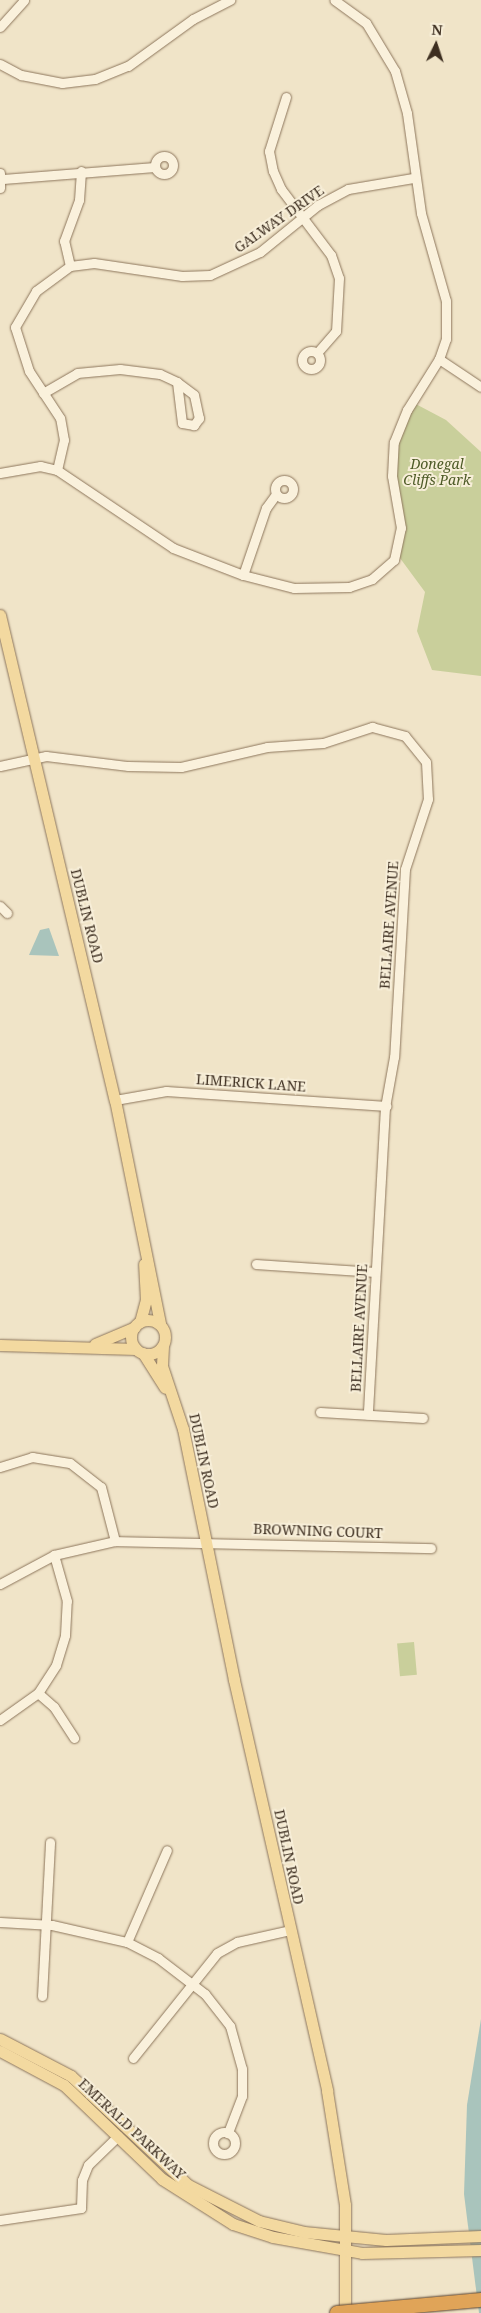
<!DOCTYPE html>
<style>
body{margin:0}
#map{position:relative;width:481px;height:2313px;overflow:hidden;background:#f0e4c8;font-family:"Noto Serif",serif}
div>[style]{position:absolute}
.green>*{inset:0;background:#c9cf9b;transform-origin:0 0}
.water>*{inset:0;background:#a9c4bc}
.roads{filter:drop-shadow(0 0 1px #8d765c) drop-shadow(0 0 1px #8d765c)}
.minor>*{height:9px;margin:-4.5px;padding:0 4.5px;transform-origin:4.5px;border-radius:4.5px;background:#faf1dc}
.minor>.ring{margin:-4.5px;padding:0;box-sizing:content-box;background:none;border:9px solid #faf1dc;border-radius:50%}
.major>*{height:11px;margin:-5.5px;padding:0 5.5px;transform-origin:5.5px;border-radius:5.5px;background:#f3d9a0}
.major>.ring{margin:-5.5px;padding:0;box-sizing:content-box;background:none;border:11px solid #f3d9a0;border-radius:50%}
.bridges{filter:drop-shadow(0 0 1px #5b4430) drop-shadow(0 0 1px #5b4430)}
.highway-bridge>*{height:14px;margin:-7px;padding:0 7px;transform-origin:7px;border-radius:7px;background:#e0a458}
span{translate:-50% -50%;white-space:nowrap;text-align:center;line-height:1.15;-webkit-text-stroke:4px #f7eed8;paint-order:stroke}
.street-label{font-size:14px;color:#3d2e20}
.park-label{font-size:14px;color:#4d5a26;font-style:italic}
.north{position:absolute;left:411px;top:20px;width:50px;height:50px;-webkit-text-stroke:4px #f7eed8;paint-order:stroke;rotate:4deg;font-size:14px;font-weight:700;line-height:20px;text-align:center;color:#3d2e20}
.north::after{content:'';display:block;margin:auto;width:18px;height:22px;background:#3d2e20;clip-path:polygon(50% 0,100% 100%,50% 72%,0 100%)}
</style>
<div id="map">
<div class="green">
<div style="clip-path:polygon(412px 402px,446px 420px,481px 452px,481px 676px,432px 670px,417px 631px,425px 592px,397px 554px,394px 442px)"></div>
<div style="left:414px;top:1642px;width:33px;height:17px;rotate:85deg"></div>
</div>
<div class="water">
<div style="clip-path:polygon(49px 928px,59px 956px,29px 955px,40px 930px)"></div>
<div style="clip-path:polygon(481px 2019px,481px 2313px,479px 2313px,464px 2194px,467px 2105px)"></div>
</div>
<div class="roads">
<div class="minor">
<div style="left:0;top:27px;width:36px;rotate:-48deg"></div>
<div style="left:0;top:64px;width:24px;rotate:28deg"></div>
<div style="left:21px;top:75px;width:42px;rotate:11deg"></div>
<div style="left:62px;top:83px;width:33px;rotate:-7deg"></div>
<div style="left:95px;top:79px;width:35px;rotate:-22deg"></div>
<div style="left:128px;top:66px;width:80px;rotate:-35.9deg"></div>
<div style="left:193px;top:19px;width:42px;rotate:-27.2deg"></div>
<div style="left:286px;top:97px;width:57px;rotate:107.5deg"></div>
<div style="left:269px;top:151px;width:20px;rotate:79deg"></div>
<div style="left:273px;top:171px;width:20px;rotate:66deg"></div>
<div style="left:281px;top:189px;width:83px;rotate:52.9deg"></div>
<div style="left:331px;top:255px;width:24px;rotate:71deg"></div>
<div style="left:339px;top:278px;width:53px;rotate:93.2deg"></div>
<div style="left:336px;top:331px;width:29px;rotate:131deg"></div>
<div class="ring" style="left:155px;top:156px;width:9px;height:9px"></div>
<div style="left:0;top:173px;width:15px;rotate:90deg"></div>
<div style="left:3px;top:179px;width:152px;rotate:-4.5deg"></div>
<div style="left:70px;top:266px;width:26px;rotate:-103deg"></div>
<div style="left:64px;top:241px;width:44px;rotate:-69.9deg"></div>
<div style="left:79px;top:200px;width:29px;rotate:-86deg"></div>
<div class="ring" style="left:302px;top:351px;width:9px;height:9px"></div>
<div style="left:439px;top:359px;width:50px;rotate:33.7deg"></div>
<div style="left:177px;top:382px;width:21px;rotate:37deg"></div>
<div style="left:194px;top:395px;width:24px;rotate:78deg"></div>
<div style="left:199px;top:418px;width:9px;rotate:126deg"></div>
<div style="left:194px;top:425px;width:12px;rotate:-171deg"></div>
<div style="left:182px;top:423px;width:41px;rotate:-97deg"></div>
<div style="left:43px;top:393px;width:39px;rotate:-30deg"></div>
<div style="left:77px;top:373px;width:43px;rotate:-5.3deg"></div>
<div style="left:120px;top:369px;width:40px;rotate:7.1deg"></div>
<div style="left:160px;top:374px;width:19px;rotate:25deg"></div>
<div style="left:57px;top:470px;width:31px;rotate:-77deg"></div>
<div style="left:64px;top:440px;width:22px;rotate:-100deg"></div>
<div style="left:60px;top:418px;width:56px;rotate:-123.4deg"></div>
<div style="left:29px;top:371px;width:46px;rotate:-107.7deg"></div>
<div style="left:15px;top:327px;width:42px;rotate:-59.7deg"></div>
<div style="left:36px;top:291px;width:42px;rotate:-36.3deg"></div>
<div style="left:70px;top:266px;width:24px;rotate:-7deg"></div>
<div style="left:94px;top:263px;width:89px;rotate:8.4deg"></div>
<div style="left:182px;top:276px;width:28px;rotate:-2deg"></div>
<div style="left:210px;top:275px;width:55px;rotate:-24.7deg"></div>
<div style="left:260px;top:252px;width:75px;rotate:-39deg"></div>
<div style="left:318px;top:205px;width:34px;rotate:-28deg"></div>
<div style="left:348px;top:189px;width:66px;rotate:-9.6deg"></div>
<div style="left:0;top:473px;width:41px;rotate:-9.9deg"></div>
<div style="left:40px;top:466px;width:17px;rotate:13deg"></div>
<div style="left:57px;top:470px;width:140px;rotate:33.9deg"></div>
<div style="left:173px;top:548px;width:75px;rotate:21.1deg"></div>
<div style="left:243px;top:575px;width:53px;rotate:14.3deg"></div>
<div style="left:294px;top:588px;width:55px;rotate:-1deg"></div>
<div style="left:349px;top:587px;width:24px;rotate:-19deg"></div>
<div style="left:372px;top:579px;width:29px;rotate:-41deg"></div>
<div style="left:394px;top:560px;width:33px;rotate:-78deg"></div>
<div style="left:401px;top:528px;width:53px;rotate:-99.8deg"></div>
<div style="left:392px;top:476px;width:34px;rotate:-87deg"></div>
<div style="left:394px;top:442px;width:35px;rotate:-68deg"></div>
<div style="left:407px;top:410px;width:60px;rotate:-57.9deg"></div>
<div style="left:439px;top:359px;width:21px;rotate:-71deg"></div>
<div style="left:446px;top:339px;width:38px;rotate:-90deg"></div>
<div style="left:446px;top:301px;width:91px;rotate:-105.9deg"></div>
<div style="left:421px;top:213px;width:101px;rotate:-98deg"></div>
<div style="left:407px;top:113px;width:44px;rotate:-105.9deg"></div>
<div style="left:395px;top:71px;width:56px;rotate:-121.1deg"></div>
<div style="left:366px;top:23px;width:39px;rotate:-144deg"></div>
<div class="ring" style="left:275px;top:480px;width:9px;height:9px"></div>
<div style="left:243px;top:575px;width:71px;rotate:-71.1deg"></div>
<div style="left:266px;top:508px;width:17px;rotate:-54deg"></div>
<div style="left:0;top:766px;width:47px;rotate:-12.3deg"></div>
<div style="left:46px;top:756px;width:83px;rotate:7deg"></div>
<div style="left:128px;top:766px;width:53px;rotate:1.1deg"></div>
<div style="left:181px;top:767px;width:88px;rotate:-13.1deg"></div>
<div style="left:267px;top:747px;width:56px;rotate:-4.1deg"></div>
<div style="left:323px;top:743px;width:52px;rotate:-18.1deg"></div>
<div style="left:372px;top:727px;width:34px;rotate:15deg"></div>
<div style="left:405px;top:736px;width:33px;rotate:51deg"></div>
<div style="left:426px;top:762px;width:37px;rotate:87deg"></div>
<div style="left:428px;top:799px;width:74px;rotate:108.2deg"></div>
<div style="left:405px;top:869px;width:188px;rotate:93.3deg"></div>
<div style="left:394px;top:1057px;width:51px;rotate:100.2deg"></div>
<div style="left:385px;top:1107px;width:308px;rotate:93.2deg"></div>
<div style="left:0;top:906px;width:10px;rotate:45deg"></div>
<div style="left:115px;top:1100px;width:52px;rotate:-10deg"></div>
<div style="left:166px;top:1091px;width:221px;rotate:3.9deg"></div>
<div style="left:256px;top:1264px;width:119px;rotate:3.8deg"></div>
<div style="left:320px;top:1412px;width:103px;rotate:3.3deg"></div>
<div style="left:0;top:1467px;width:34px;rotate:-17deg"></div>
<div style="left:32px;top:1457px;width:38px;rotate:9deg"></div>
<div style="left:70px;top:1463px;width:39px;rotate:38deg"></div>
<div style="left:101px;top:1487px;width:56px;rotate:75.5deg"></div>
<div style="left:0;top:1584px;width:61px;rotate:-28.2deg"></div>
<div style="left:54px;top:1555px;width:63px;rotate:-12.9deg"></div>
<div style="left:115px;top:1541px;width:316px;rotate:1.3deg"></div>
<div style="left:38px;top:1693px;width:21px;rotate:41deg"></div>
<div style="left:54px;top:1707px;width:37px;rotate:57deg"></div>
<div style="left:0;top:1720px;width:47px;rotate:-35.4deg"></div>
<div style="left:38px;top:1693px;width:33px;rotate:-57deg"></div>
<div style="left:56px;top:1665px;width:31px;rotate:-73deg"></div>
<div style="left:65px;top:1635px;width:34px;rotate:-87deg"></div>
<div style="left:67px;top:1601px;width:48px;rotate:-105.8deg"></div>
<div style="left:0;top:1922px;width:52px;rotate:3.3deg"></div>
<div style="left:52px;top:1925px;width:77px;rotate:12.8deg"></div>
<div style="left:127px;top:1942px;width:35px;rotate:27deg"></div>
<div style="left:158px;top:1958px;width:59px;rotate:37.5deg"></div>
<div style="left:205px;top:1994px;width:41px;rotate:52deg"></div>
<div style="left:230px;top:2026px;width:45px;rotate:74.4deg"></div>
<div style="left:242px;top:2069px;width:27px;rotate:90deg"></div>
<div style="left:242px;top:2096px;width:40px;rotate:111deg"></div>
<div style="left:127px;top:1942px;width:100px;rotate:-66.5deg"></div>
<div style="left:42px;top:1996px;width:154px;rotate:-87deg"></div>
<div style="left:133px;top:2058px;width:134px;rotate:-51.3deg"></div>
<div style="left:217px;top:1953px;width:23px;rotate:-29deg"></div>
<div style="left:237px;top:1942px;width:54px;rotate:-12.8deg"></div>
<div class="ring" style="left:213px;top:2132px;width:13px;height:13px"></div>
<div style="left:0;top:2220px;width:82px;rotate:-8.4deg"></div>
<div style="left:81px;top:2208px;width:28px;rotate:-88deg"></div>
<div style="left:82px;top:2180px;width:16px;rotate:-68deg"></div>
<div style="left:88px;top:2165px;width:42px;rotate:-44deg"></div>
</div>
<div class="major">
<div style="left:0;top:615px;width:498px;rotate:76.7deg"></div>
<div style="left:115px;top:1100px;width:228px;rotate:78.6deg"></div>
<div class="ring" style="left:131px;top:1320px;width:23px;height:23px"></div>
<div style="left:140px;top:1322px;width:23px;rotate:-75deg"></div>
<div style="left:146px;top:1300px;width:36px;rotate:-93deg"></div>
<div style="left:95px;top:1344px;width:43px;rotate:-23deg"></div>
<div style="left:0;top:1345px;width:136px;rotate:1.7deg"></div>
<div style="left:163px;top:1346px;width:20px;rotate:93deg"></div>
<div style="left:162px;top:1366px;width:66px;rotate:71.6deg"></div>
<div style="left:183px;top:1429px;width:256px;rotate:78.5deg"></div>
<div style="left:234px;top:1680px;width:421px;rotate:77.2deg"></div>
<div style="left:327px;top:2091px;width:115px;rotate:81deg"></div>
<div style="left:345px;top:2205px;width:108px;rotate:90deg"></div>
<div style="left:143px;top:1353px;width:41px;rotate:57.8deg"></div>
<div style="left:0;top:2039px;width:80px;rotate:27.5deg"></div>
<div style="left:71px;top:2076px;width:160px;rotate:43deg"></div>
<div style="left:188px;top:2185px;width:80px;rotate:26.9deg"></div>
<div style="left:259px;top:2221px;width:46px;rotate:13.7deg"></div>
<div style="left:304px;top:2232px;width:82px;rotate:5.6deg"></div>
<div style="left:386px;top:2240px;width:95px;rotate:-2.4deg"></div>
<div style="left:0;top:2051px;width:72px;rotate:28deg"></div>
<div style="left:64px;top:2085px;width:136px;rotate:43.8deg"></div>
<div style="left:162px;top:2179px;width:84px;rotate:32.4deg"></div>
<div style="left:233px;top:2224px;width:42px;rotate:18deg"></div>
<div style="left:273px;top:2237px;width:90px;rotate:10.2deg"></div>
<div style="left:362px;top:2253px;width:119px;rotate:-1.4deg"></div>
</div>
</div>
<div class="bridges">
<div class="highway-bridge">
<div style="left:337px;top:2313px;width:145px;rotate:-5.2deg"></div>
</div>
</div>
<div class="street-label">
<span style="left:279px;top:219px;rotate:-35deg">GALWAY DRIVE</span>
<span style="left:87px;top:916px;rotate:76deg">DUBLIN ROAD</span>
<span style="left:389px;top:925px;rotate:-86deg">BELLAIRE AVENUE</span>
<span style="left:251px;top:1083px;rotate:4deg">LIMERICK LANE</span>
<span style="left:359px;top:1328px;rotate:-87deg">BELLAIRE AVENUE</span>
<span style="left:204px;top:1461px;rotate:78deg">DUBLIN ROAD</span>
<span style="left:318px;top:1531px;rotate:2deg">BROWNING COURT</span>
<span style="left:289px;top:1857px;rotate:78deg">DUBLIN ROAD</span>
<span style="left:132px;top:2129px;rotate:43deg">EMERALD PARKWAY</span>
</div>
<div class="park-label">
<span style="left:437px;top:472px">Donegal<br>Cliffs Park</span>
</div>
<div class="north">N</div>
</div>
